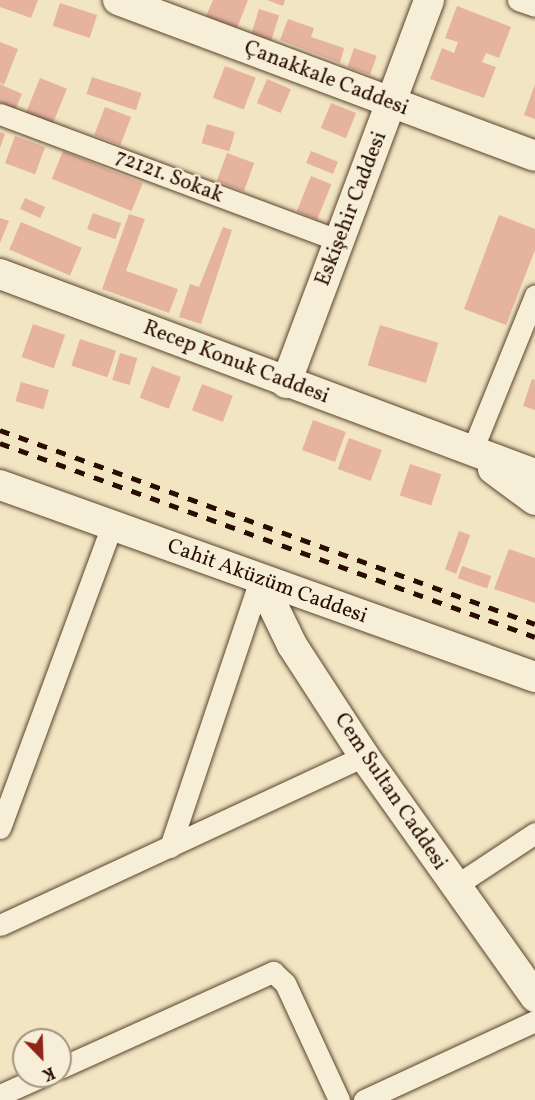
<!DOCTYPE html>
<meta charset="utf-8">
<style>
body{margin:0}
#map{position:relative;width:535px;height:1100px;overflow:hidden;background:#f2e5c1;font-family:Vollkorn,serif}
div>[style]{position:absolute}
.building>*{inset:0;background:#e6b49e;transform-origin:0 0}
.roads{filter:drop-shadow(0 0 2px #5a4330) drop-shadow(0 0 2px #5a4330)}
.street>*{height:21px;margin:-10.5px;padding:0 10.5px;transform-origin:10.5px;border-radius:10.5px;background:#f7eed7}
.secondary>*{height:30px;margin:-15px;padding:0 15px;transform-origin:15px;border-radius:15px;background:#f7eed7}
.rail>*{height:4.5px;margin-top:-2.25px;transform-origin:0;background:repeating-linear-gradient(90deg,#280d00 0 10px,transparent 0 20px)}
span{translate:-50% -50%;white-space:nowrap;text-align:center;line-height:1.15;-webkit-text-stroke:4.5px #f7eed7;paint-order:stroke}
.street-label{font-size:21px;color:#280d00}
.north{position:absolute;left:12px;top:1028px;width:60px;height:60px;box-sizing:border-box;background:#f7eed7;border:2px solid #a49481;border-radius:50%;rotate:157deg;font-size:16px;font-weight:700;line-height:24px;text-align:center;color:#280d00}
.north::after{content:'';display:block;margin:auto;width:21px;height:27px;background:#8f2418;clip-path:polygon(50% 0,100% 100%,50% 72%,0 100%)}
</style>
<div id="map">
<div class="building">
<div style="clip-path:polygon(0 0,38px 0,31px 18px,0 7px)"></div>
<div style="clip-path:polygon(213px 0,248px 0,237px 28px,206px 16px)"></div>
<div style="clip-path:polygon(267px 0,285px 0,283px 6px)"></div>
<div style="left:60px;top:3px;width:39px;height:24px;rotate:18deg"></div>
<div style="clip-path:polygon(457px 6px,511px 27px,499px 58px,486px 53px,482px 62px,496px 67px,484px 98px,430px 79px,442px 48px,454px 53px,458px 42px,445px 38px)"></div>
<div style="left:259px;top:9px;width:21px;height:26px;rotate:17deg"></div>
<div style="clip-path:polygon(288px 19px,314px 28px,311px 37px,344px 48px,340px 63px,280px 40px)"></div>
<div style="clip-path:polygon(0 42px,18px 49px,4px 85px,0 83px)"></div>
<div style="left:354px;top:48px;width:24px;height:20px;rotate:19deg"></div>
<div style="left:225px;top:66px;width:33px;height:34px;rotate:21deg"></div>
<div style="left:92px;top:77px;width:52px;height:18px;rotate:18deg"></div>
<div style="left:40px;top:78px;width:29px;height:38px;rotate:22deg"></div>
<div style="left:267px;top:79px;width:26px;height:26px;rotate:23deg"></div>
<div style="clip-path:polygon(0 84px,22px 94px,15px 110px,0 104px)"></div>
<div style="clip-path:polygon(535px 84px,535px 119px,524px 115px)"></div>
<div style="left:331px;top:103px;width:27px;height:27px;rotate:22deg"></div>
<div style="left:105px;top:107px;width:28px;height:30px;rotate:21deg"></div>
<div style="left:207px;top:124px;width:29px;height:20px;rotate:16deg"></div>
<div style="clip-path:polygon(0 132px,5px 134px,0 148px)"></div>
<div style="left:15px;top:136px;width:32px;height:29px;rotate:20deg"></div>
<div style="left:63px;top:151px;width:86px;height:30px;rotate:22deg"></div>
<div style="left:311px;top:151px;width:29px;height:13px;rotate:22deg"></div>
<div style="left:227px;top:153px;width:29px;height:30px;rotate:20deg"></div>
<div style="left:311px;top:176px;width:22px;height:38px;rotate:22deg"></div>
<div style="left:25px;top:198px;width:22px;height:12px;rotate:24deg"></div>
<div style="left:93px;top:213px;width:30px;height:17px;rotate:20deg"></div>
<div style="clip-path:polygon(129px 214px,145px 219px,126px 271px,178px 289px,169px 313px,102px 289px)"></div>
<div style="clip-path:polygon(499px 215px,535px 229px,535px 250px,506px 325px,464px 309px)"></div>
<div style="clip-path:polygon(0 218px,9px 221px,0 243px)"></div>
<div style="left:21px;top:222px;width:66px;height:30px;rotate:23deg"></div>
<div style="clip-path:polygon(223px 227px,232px 230px,201px 324px,179px 317px,190px 284px,199px 287px)"></div>
<div style="left:33px;top:324px;width:34px;height:35px;rotate:19deg"></div>
<div style="left:380px;top:325px;width:61px;height:42px;rotate:17deg"></div>
<div style="left:80px;top:339px;width:38px;height:28px;rotate:18deg"></div>
<div style="left:120px;top:353px;width:18px;height:28px;rotate:16deg"></div>
<div style="left:152px;top:366px;width:31px;height:34px;rotate:21deg"></div>
<div style="clip-path:polygon(532px 379px,535px 380px,535px 410px,523px 406px)"></div>
<div style="left:21px;top:382px;width:29px;height:20px;rotate:16deg"></div>
<div style="left:202px;top:384px;width:33px;height:28px;rotate:21deg"></div>
<div style="left:313px;top:420px;width:35px;height:32px;rotate:20deg"></div>
<div style="left:349px;top:438px;width:35px;height:33px;rotate:20deg"></div>
<div style="left:410px;top:464px;width:33px;height:33px;rotate:18deg"></div>
<div style="left:459px;top:531px;width:12px;height:41px;rotate:20deg"></div>
<div style="clip-path:polygon(509px 549px,535px 558px,535px 603px,494px 589px)"></div>
<div style="left:462px;top:566px;width:31px;height:13px;rotate:19deg"></div>
</div>
<div class="roads">
<div class="street">
<div style="left:518px;top:0;width:18px;rotate:19deg"></div>
<div style="left:0;top:114px;width:362px;rotate:20.5deg"></div>
<div style="left:471px;top:453px;width:170px;rotate:-67.9deg"></div>
<div style="left:0;top:828px;width:322px;rotate:-69.7deg"></div>
<div style="left:170px;top:847px;width:283px;rotate:-71.4deg"></div>
<div style="left:455px;top:886px;width:96px;rotate:-33.5deg"></div>
<div style="left:0;top:925px;width:401px;rotate:-24.9deg"></div>
<div style="left:60px;top:1068px;width:234px;rotate:-24.3deg"></div>
<div style="left:273px;top:972px;width:16px;rotate:43deg"></div>
<div style="left:285px;top:983px;width:129px;rotate:65.2deg"></div>
<div style="left:0;top:1095px;width:46px;rotate:-24.3deg"></div>
<div style="left:364px;top:1100px;width:188px;rotate:-24.8deg"></div>
</div>
<div class="secondary">
<div style="left:118px;top:0;width:445px;rotate:20.5deg"></div>
<div style="left:0;top:274px;width:571px;rotate:20.5deg"></div>
<div style="left:286px;top:383px;width:409px;rotate:-69.5deg"></div>
<div style="left:493px;top:469px;width:52px;rotate:36.4deg"></div>
<div style="left:0;top:485px;width:568px;rotate:19.74deg"></div>
<div style="left:260px;top:579px;width:73px;rotate:64.1deg"></div>
<div style="left:292px;top:645px;width:132px;rotate:57deg"></div>
<div style="left:364px;top:756px;width:296px;rotate:54.6deg"></div>
</div>
</div>
<div class="rail">
<div style="left:0;top:430px;width:569px;rotate:19.93deg"></div>
<div style="left:0;top:443px;width:569px;rotate:19.93deg"></div>
</div>
<div class="street-label">
<span style="left:326px;top:79px;rotate:21deg">Çanakkale Caddesi</span>
<span style="left:169px;top:177px;rotate:21deg">72121. Sokak</span>
<span style="left:352px;top:209px;rotate:-69deg">Eskişehir Caddesi</span>
<span style="left:236px;top:363px;rotate:21deg">Recep Konuk Caddesi</span>
<span style="left:267px;top:582px;rotate:20deg">Cahit Aküzüm Caddesi</span>
<span style="left:390px;top:792px;rotate:56deg">Cem Sultan Caddesi</span>
</div>
<div class="north">K</div>
</div>
